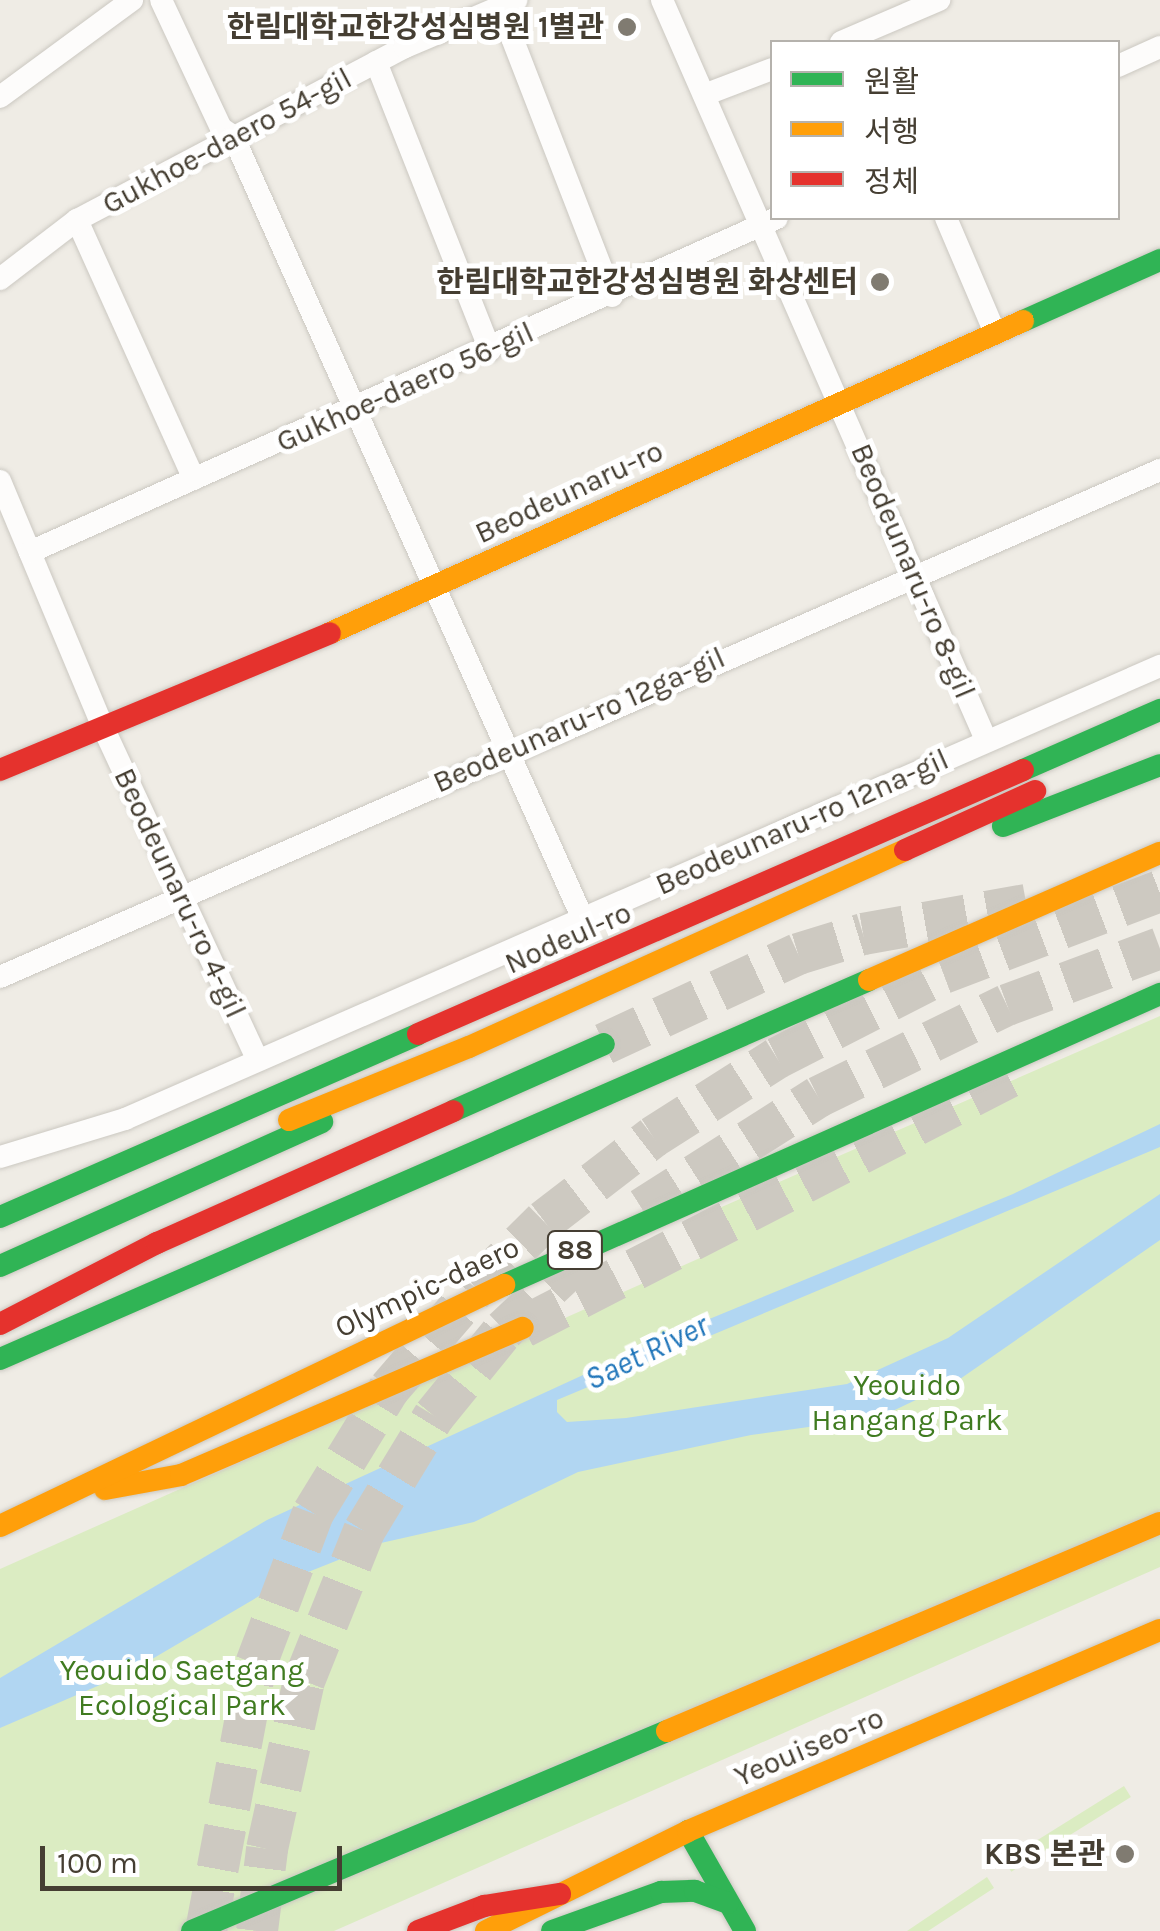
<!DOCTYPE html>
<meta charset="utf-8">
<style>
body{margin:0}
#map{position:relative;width:1160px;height:1931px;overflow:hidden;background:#efece5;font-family:Karla,"Noto Sans KR",sans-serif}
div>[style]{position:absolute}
.green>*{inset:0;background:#dbecc2;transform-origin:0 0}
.water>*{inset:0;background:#b1d6f2}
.highway-tunnel>*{height:42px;margin-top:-21px;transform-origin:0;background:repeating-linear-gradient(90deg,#cdc9c1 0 42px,transparent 0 63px)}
.roads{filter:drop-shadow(0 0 2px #cbc8c1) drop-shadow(0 0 2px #cbc8c1)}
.street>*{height:22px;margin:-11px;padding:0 11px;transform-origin:11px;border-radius:11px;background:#fdfcfb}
.fast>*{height:22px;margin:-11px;padding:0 11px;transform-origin:11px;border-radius:11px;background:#30b455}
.slow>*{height:22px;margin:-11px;padding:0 11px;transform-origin:11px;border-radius:11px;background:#ff9f0a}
.jam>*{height:22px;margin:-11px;padding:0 11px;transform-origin:11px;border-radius:11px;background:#e5322d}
.dots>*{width:28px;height:28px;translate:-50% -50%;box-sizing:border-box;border:5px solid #fff;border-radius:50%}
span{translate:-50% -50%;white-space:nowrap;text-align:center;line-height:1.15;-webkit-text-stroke:10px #fff;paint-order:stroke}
.shield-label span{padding:2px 8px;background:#fff;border:2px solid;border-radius:8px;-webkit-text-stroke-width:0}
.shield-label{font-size:28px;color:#453e32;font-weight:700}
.poi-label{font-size:30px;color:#453e32;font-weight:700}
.right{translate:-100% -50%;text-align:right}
.street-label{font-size:30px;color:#453e32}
.park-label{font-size:30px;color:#407b20}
.water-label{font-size:32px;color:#2176ba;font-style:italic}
.legend{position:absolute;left:770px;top:40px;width:350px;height:180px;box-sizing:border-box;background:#fff;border:2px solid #b5b2ad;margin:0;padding:12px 18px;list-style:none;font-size:30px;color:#453e32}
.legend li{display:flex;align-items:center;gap:20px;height:50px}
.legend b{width:50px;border:2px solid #b5b2ad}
.scale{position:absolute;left:40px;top:1846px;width:302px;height:45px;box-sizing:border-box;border:5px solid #453e32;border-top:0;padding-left:12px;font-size:30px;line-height:35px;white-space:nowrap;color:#453e32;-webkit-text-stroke:8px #fff;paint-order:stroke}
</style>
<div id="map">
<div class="green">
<div style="clip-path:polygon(1160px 1016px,1160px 1567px,334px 1931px,0 1931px,0 1569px,700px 1258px,685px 1223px)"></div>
<div style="left:1124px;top:1786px;width:13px;height:141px;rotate:58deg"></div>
<div style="clip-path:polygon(987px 1877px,994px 1888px,928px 1931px,907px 1931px)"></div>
</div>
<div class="water">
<div style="clip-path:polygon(1160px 1124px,1160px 1147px,557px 1400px,557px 1412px,567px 1422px,626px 1418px,847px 1384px,948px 1338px,1160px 1194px,1160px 1240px,960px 1379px,880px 1417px,751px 1435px,578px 1472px,474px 1522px,381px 1543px,283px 1582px,130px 1672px,0 1728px,0 1678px,267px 1520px,668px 1336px,1013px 1194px)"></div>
</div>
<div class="highway-tunnel">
<div style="left:604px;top:1044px;width:214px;rotate:-24.9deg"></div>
<div style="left:798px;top:954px;width:68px;rotate:-17.1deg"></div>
<div style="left:863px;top:934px;width:166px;rotate:-10.1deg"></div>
<div style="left:642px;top:1209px;width:209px;rotate:-32.5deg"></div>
<div style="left:818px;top:1097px;width:210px;rotate:-26deg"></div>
<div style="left:1007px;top:1005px;width:163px;rotate:-20.4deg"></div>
<div style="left:523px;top:1327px;width:549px;rotate:-27.22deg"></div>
<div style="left:206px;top:1931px;width:272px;rotate:-79.4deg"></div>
<div style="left:256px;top:1664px;width:161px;rotate:-69.3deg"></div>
<div style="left:313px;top:1513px;width:145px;rotate:-58.5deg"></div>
<div style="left:389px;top:1389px;width:133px;rotate:-49.3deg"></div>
<div style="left:476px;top:1288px;width:95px;rotate:-44.6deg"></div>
<div style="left:544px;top:1221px;width:138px;rotate:-37.6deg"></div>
<div style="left:653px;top:1137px;width:147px;rotate:-32.5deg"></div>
<div style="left:777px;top:1058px;width:186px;rotate:-27.1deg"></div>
<div style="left:943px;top:973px;width:232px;rotate:-20.7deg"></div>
<div style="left:257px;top:1931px;width:83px;rotate:-83deg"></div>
<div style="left:267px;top:1849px;width:172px;rotate:-77.6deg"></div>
<div style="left:304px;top:1681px;width:162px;rotate:-68.2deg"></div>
<div style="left:364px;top:1531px;width:135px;rotate:-58.7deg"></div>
<div style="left:434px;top:1416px;width:111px;rotate:-50.9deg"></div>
<div style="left:504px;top:1330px;width:118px;rotate:-43.3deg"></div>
</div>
<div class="roads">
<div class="street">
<div style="left:161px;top:0;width:141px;rotate:64.9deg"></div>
<div style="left:221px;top:128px;width:14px;rotate:34deg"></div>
<div style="left:233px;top:136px;width:858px;rotate:65.92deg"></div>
<div style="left:662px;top:0;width:808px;rotate:66.35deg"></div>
<div style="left:500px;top:7px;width:310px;rotate:68.8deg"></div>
<div style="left:841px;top:42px;width:107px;rotate:-23.2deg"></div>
<div style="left:376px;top:62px;width:310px;rotate:68.4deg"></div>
<div style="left:1118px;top:66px;width:46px;rotate:-24.3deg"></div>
<div style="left:704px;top:95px;width:73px;rotate:-20.9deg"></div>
<div style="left:0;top:97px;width:164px;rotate:-36.3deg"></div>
<div style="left:946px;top:218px;width:125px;rotate:66.9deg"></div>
<div style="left:77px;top:220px;width:284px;rotate:65.7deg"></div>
<div style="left:0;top:279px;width:97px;rotate:-37.5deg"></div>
<div style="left:77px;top:220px;width:371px;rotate:-27.8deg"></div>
<div style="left:405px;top:47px;width:121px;rotate:-22.9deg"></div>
<div style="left:0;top:481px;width:267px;rotate:67.3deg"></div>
<div style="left:103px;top:727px;width:366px;rotate:65.1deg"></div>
<div style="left:30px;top:552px;width:818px;rotate:-24.09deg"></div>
<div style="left:0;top:977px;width:1266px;rotate:-23.61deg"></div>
<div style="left:0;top:1157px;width:131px;rotate:-16.9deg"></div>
<div style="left:125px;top:1119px;width:1130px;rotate:-23.64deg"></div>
</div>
<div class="fast">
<div style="left:1023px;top:321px;width:150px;rotate:-24deg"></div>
<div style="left:1023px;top:770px;width:150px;rotate:-23.7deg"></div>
<div style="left:1003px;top:826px;width:168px;rotate:-21.2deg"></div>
<div style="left:453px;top:1111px;width:165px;rotate:-23.9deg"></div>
<div style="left:0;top:1217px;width:456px;rotate:-23.6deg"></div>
<div style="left:0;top:1266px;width:353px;rotate:-24.1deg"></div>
<div style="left:504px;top:1285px;width:718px;rotate:-23.92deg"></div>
<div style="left:0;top:1359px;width:948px;rotate:-23.56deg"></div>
<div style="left:688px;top:1831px;width:115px;rotate:60.3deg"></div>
<div style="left:192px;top:1931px;width:515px;rotate:-22.83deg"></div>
<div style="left:552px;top:1931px;width:116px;rotate:-19.7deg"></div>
<div style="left:661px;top:1892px;width:34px;rotate:-2deg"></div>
<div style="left:695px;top:1891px;width:35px;rotate:20deg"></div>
</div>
<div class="slow">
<div style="left:330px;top:633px;width:760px;rotate:-24.24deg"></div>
<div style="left:869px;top:980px;width:318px;rotate:-23.6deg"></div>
<div style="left:289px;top:1120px;width:194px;rotate:-22.1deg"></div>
<div style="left:469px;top:1047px;width:478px;rotate:-24.3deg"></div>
<div style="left:105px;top:1489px;width:77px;rotate:-10.4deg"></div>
<div style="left:181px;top:1475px;width:372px;rotate:-23.3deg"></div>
<div style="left:0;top:1526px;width:559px;rotate:-25.56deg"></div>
<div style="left:667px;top:1731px;width:535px;rotate:-22.88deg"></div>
<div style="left:486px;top:1931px;width:225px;rotate:-26.3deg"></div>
<div style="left:688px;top:1831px;width:513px;rotate:-23.07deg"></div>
</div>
<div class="jam">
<div style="left:0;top:770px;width:357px;rotate:-22.5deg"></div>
<div style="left:905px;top:850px;width:143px;rotate:-24.4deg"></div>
<div style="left:418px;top:1034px;width:660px;rotate:-23.57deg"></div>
<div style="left:0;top:1324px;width:177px;rotate:-27.3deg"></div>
<div style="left:157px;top:1243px;width:324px;rotate:-24deg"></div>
<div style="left:418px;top:1931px;width:71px;rotate:-20.7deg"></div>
<div style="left:484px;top:1906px;width:77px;rotate:-9deg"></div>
</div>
</div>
<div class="dots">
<div style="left:627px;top:27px;background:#807b71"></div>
<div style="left:880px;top:282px;background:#807b71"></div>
<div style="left:1125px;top:1854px;background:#807b71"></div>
</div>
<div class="shield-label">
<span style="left:575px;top:1250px">88</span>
</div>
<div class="poi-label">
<span class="right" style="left:604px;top:27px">한림대학교한강성심병원 1별관</span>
<span class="right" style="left:858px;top:282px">한림대학교한강성심병원 화상센터</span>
<span class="right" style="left:1105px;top:1854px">KBS 본관</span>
</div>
<div class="street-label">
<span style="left:227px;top:141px;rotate:-28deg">Gukhoe-daero 54-gil</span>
<span style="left:405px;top:387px;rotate:-24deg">Gukhoe-daero 56-gil</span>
<span style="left:569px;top:492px;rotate:-25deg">Beodeunaru-ro</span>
<span style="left:913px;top:571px;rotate:67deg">Beodeunaru-ro 8-gil</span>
<span style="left:579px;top:720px;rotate:-24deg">Beodeunaru-ro 12ga-gil</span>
<span style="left:802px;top:822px;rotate:-24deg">Beodeunaru-ro 12na-gil</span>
<span style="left:180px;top:893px;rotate:65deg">Beodeunaru-ro 4-gil</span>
<span style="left:568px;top:938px;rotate:-24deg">Nodeul-ro</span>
<span style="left:427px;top:1287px;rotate:-25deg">Olympic-daero</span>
<span style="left:809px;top:1747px;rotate:-23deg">Yeouiseo-ro</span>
</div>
<div class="park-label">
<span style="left:907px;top:1402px">Yeouido<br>Hangang Park</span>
<span style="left:182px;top:1687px">Yeouido Saetgang<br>Ecological Park</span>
</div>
<div class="water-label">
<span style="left:647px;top:1353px;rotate:-26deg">Saet River</span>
</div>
<ul class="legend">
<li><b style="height:12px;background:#30b455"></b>원활</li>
<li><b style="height:12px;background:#ff9f0a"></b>서행</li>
<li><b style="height:12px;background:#e5322d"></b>정체</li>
</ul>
<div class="scale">100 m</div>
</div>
